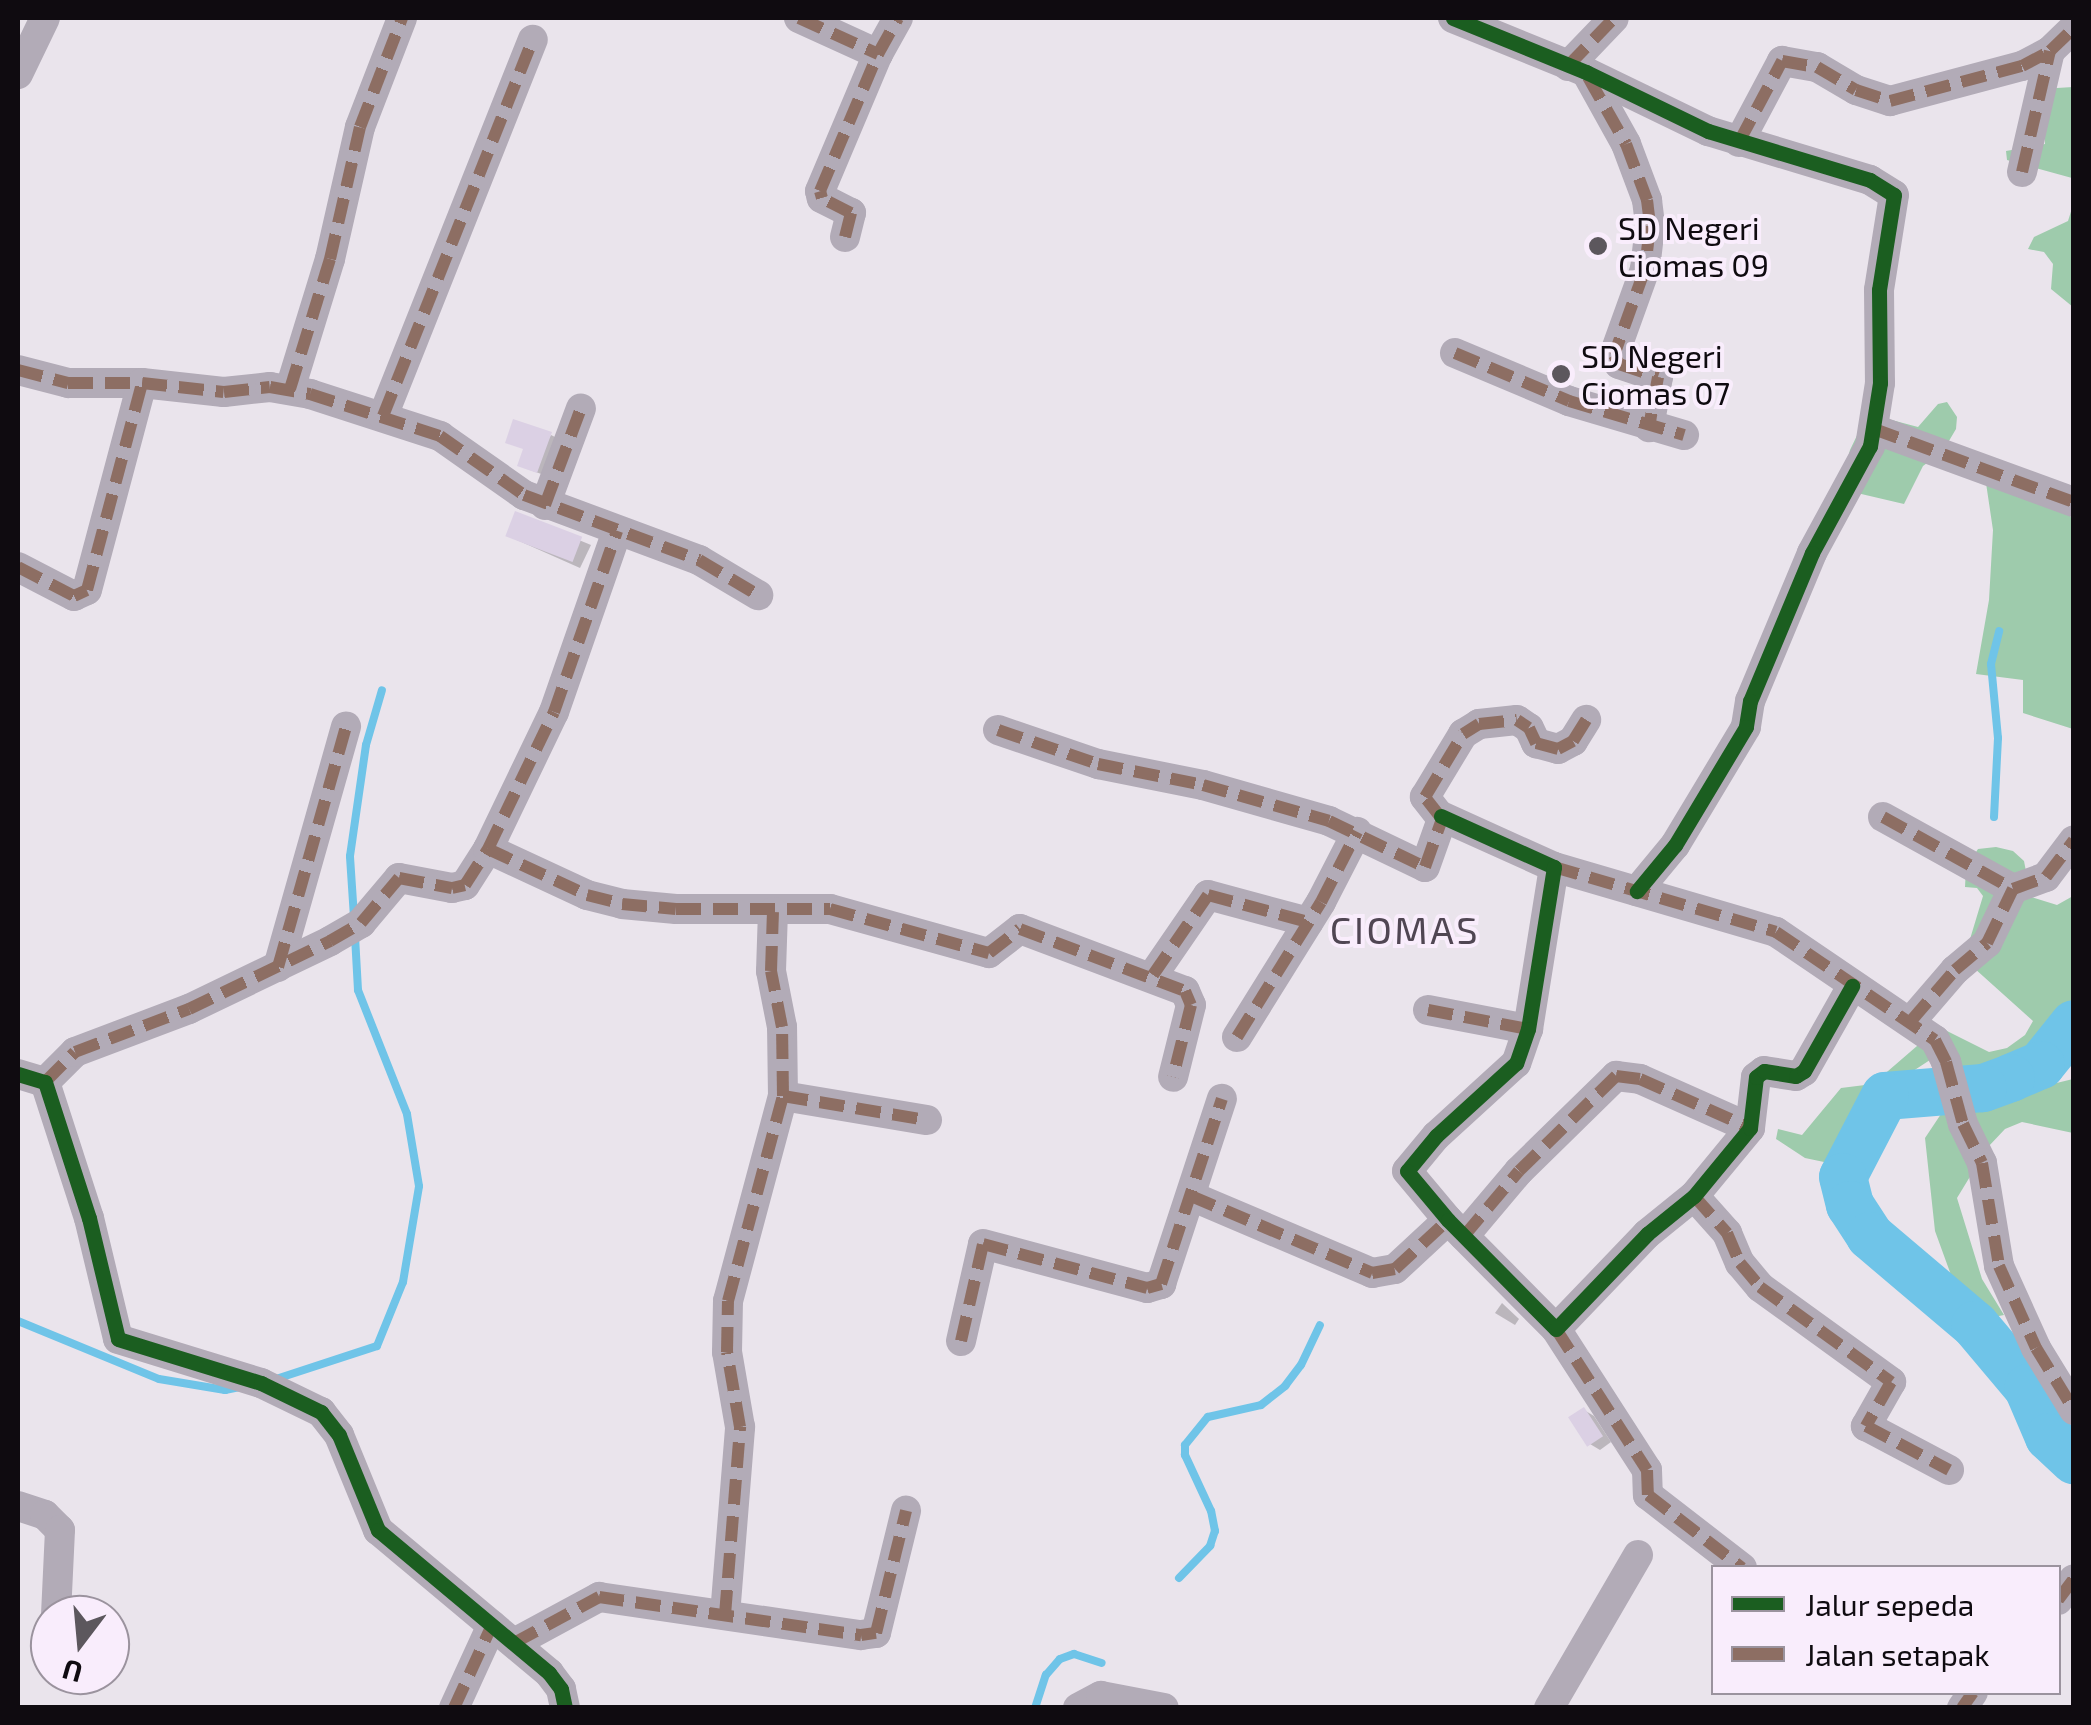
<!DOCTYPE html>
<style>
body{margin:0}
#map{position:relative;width:2091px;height:1725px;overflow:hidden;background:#eae4ec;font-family:"Exo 2",sans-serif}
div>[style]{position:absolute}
.forest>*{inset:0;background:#9ecbac}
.shadow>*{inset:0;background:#0003}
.stream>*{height:8px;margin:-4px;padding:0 4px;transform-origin:4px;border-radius:4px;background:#6fc4e8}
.river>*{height:48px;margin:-24px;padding:0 24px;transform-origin:24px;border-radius:24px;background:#6fc4e8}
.building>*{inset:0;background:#dbd0e4;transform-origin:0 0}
.minor>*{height:30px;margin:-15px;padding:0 15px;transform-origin:15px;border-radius:15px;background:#b2abb7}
.quiet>*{height:12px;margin-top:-6px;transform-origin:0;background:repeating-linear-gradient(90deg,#8d6e63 0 25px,transparent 0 37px)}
.cycleway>*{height:15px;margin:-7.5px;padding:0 7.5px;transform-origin:7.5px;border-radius:7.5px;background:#1b5e20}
.dots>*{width:28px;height:28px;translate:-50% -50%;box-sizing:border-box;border:5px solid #f9edfc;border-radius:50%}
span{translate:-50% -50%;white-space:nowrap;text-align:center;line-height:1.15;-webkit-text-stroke:8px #f9edfc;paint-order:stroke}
.poi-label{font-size:32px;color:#0f0b10}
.left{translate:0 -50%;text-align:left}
.quarter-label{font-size:38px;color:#504653;letter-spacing:2.5px}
.frame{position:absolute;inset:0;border:20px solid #0f0b10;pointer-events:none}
.legend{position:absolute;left:1711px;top:1565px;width:350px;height:130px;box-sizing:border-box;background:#f9edfc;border:2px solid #9b939e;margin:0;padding:12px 18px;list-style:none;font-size:30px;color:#0f0b10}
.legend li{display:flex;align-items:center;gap:20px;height:50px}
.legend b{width:50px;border:2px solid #9b939e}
.north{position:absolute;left:30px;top:1595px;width:100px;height:100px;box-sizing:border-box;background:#f9edfc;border:2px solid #9b939e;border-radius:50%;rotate:196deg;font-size:28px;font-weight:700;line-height:40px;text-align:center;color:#0f0b10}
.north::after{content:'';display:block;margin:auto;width:35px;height:45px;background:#5c575d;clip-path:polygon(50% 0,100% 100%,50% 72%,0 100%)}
</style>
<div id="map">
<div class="forest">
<div style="clip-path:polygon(2073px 87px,2073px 188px,2072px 178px,2007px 160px,2006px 151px,2045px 144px,2041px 89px)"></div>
<div style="clip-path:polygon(2073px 205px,2074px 307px,2073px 307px,2051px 289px,2053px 264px,2044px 252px,2028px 249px,2034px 237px,2068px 221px)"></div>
<div style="clip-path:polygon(1947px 402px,1957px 417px,1956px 429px,1943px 451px,1923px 466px,1904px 504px,1840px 489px,1850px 450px,1862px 425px,1873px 415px,1918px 427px,1938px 404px)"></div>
<div style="clip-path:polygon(1986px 483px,2061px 500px,2073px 521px,2073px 729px,2023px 713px,2023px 680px,1976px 674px,1989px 600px,1993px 530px)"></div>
<div style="clip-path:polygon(1996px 847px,2013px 851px,2024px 861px,2031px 897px,2057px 905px,2073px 896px,2073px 1010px,2043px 1044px,1984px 1078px,1967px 1080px,1950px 1060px,1933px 1058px,1881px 1092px,1838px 1175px,1824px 1162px,1805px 1158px,1776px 1139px,1778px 1129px,1802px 1135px,1841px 1088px,1873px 1084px,1939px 1027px,1989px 1052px,2007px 1048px,2025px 1035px,2033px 1021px,1964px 959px,1983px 896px,1977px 888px,1965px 887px,1966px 868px,1978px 849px)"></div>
<div style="clip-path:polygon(2073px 1079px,2073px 1133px,2022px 1122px,2005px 1129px,1988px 1147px,1957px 1198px,1982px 1279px,2004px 1315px,1989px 1318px,1974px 1311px,1955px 1286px,1935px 1231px,1925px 1138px,1943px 1111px)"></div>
</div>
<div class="shadow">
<div style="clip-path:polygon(551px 435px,561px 440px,547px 476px,530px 470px)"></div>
<div style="clip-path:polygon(516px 514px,591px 545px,580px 568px,517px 540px)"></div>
<div style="clip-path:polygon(1502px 1303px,1519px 1319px,1515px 1325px,1495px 1313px)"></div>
<div style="clip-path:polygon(1584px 1410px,1594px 1416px,1611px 1442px,1600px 1450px,1590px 1444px)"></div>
</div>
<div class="stream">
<div style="left:1994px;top:817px;width:79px;rotate:-87.1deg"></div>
<div style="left:1998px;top:738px;width:74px;rotate:-95.4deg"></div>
<div style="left:1991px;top:664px;width:34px;rotate:-76deg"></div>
<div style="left:354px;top:917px;width:61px;rotate:-93.8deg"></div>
<div style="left:350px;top:856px;width:112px;rotate:-81.8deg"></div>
<div style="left:366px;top:745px;width:57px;rotate:-73.8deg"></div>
<div style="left:18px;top:1321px;width:152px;rotate:22.4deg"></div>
<div style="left:159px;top:1379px;width:67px;rotate:9.5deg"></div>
<div style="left:225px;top:1390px;width:15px;rotate:-11deg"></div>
<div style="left:273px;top:1380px;width:109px;rotate:-18.1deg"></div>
<div style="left:377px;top:1346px;width:69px;rotate:-67.9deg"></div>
<div style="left:403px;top:1282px;width:97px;rotate:-80.5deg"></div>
<div style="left:419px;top:1186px;width:73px;rotate:-99.5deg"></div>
<div style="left:407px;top:1114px;width:133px;rotate:-111.6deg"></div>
<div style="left:358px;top:990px;width:54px;rotate:-93.2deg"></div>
<div style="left:1179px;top:1578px;width:45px;rotate:-45.9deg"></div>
<div style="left:1210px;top:1546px;width:16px;rotate:-72deg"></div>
<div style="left:1215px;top:1531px;width:20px;rotate:-101deg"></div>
<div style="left:1211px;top:1511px;width:62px;rotate:-114.9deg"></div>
<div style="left:1185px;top:1455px;width:10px;rotate:-90deg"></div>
<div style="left:1185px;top:1445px;width:36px;rotate:-51deg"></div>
<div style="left:1208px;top:1417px;width:54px;rotate:-12.8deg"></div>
<div style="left:1261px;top:1405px;width:31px;rotate:-38deg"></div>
<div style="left:1285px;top:1386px;width:26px;rotate:-53deg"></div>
<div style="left:1301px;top:1365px;width:44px;rotate:-64.6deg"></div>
<div style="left:1035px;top:1708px;width:35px;rotate:-72deg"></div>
<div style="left:1046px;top:1675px;width:21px;rotate:-49deg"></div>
<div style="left:1060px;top:1659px;width:15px;rotate:-20deg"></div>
<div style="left:1074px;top:1654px;width:29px;rotate:18deg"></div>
</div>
<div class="river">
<div style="left:2074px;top:1024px;width:53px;rotate:128.8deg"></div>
<div style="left:2041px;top:1065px;width:33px;rotate:157deg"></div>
<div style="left:2011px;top:1078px;width:30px;rotate:160deg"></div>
<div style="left:1983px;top:1088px;width:98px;rotate:175.3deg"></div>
<div style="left:1885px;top:1096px;width:91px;rotate:117.4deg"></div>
<div style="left:1843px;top:1177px;width:29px;rotate:76deg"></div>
<div style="left:1850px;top:1205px;width:37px;rotate:57deg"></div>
<div style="left:1870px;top:1236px;width:138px;rotate:40.3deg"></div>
<div style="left:1975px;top:1325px;width:82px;rotate:49.9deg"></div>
<div style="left:2028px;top:1388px;width:53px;rotate:66.8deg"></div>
<div style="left:2049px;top:1437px;width:34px;rotate:43deg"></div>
</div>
<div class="building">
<div style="clip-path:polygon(513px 419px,552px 432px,537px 473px,517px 466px,523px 449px,505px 443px)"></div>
<div style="left:515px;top:511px;width:72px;height:27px;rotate:21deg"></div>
<div style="left:1584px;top:1407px;width:35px;height:19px;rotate:57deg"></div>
</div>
<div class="minor">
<div style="left:799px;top:18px;width:87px;rotate:24.5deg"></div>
<div style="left:1453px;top:18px;width:144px;rotate:22.1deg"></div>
<div style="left:1586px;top:72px;width:136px;rotate:25.8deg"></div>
<div style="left:1708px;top:131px;width:169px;rotate:16.8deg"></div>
<div style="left:1870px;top:180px;width:28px;rotate:32deg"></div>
<div style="left:1894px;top:195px;width:96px;rotate:99deg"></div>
<div style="left:1879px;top:290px;width:93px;rotate:89.4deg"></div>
<div style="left:1880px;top:383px;width:64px;rotate:99deg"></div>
<div style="left:1870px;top:446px;width:122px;rotate:118.5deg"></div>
<div style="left:1812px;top:553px;width:160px;rotate:112.7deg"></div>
<div style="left:1750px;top:701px;width:26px;rotate:99deg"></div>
<div style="left:1746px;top:727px;width:138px;rotate:121deg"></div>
<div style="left:1675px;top:845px;width:60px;rotate:129.6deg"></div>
<div style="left:1568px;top:66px;width:66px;rotate:-46.2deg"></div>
<div style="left:1586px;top:72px;width:82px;rotate:60.9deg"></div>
<div style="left:1626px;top:144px;width:60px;rotate:69.4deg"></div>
<div style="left:1647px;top:200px;width:26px;rotate:83deg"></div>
<div style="left:1650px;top:226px;width:43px;rotate:96.6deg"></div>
<div style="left:1645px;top:269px;width:91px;rotate:109.8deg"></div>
<div style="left:1614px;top:355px;width:10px;rotate:61deg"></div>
<div style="left:1619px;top:364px;width:41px;rotate:18.4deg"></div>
<div style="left:1658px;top:377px;width:51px;rotate:100.2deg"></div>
<div style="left:18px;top:74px;width:62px;rotate:-64.3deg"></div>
<div style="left:1739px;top:142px;width:92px;rotate:-62deg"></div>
<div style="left:1782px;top:61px;width:36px;rotate:10deg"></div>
<div style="left:1817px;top:67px;width:45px;rotate:30.5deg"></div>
<div style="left:1856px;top:90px;width:36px;rotate:18deg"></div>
<div style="left:1890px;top:101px;width:137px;rotate:-14.9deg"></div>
<div style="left:2022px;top:66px;width:32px;rotate:-28deg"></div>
<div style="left:2050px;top:51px;width:33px;rotate:-44deg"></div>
<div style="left:2022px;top:172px;width:124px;rotate:-77deg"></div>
<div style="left:845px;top:237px;width:25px;rotate:-76deg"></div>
<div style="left:851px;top:213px;width:33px;rotate:-153deg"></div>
<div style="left:822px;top:198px;width:7px;rotate:-106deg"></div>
<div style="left:820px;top:191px;width:149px;rotate:-67.1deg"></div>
<div style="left:878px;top:54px;width:41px;rotate:-60.9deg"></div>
<div style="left:1455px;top:353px;width:124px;rotate:22.8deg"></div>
<div style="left:1569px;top:401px;width:120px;rotate:16.5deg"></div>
<div style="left:18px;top:370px;width:52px;rotate:14.6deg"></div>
<div style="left:68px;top:383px;width:74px"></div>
<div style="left:142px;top:383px;width:82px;rotate:6.3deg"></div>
<div style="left:224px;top:392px;width:46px;rotate:-6.2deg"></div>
<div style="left:270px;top:387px;width:41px;rotate:9.9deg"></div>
<div style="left:310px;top:394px;width:137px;rotate:17.9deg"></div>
<div style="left:440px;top:436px;width:103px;rotate:35.1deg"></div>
<div style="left:524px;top:495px;width:187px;rotate:20.4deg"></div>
<div style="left:699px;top:560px;width:69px;rotate:30.7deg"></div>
<div style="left:290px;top:389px;width:136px;rotate:-72.9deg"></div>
<div style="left:330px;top:259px;width:135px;rotate:-77.2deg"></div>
<div style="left:360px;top:127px;width:117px;rotate:-68.9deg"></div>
<div style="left:383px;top:416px;width:405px;rotate:-68.3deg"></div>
<div style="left:1874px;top:429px;width:213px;rotate:20.1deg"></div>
<div style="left:545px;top:505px;width:103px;rotate:-69.6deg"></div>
<div style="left:18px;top:567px;width:63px;rotate:27.4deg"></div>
<div style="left:74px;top:596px;width:14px;rotate:-25deg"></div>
<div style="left:87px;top:590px;width:214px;rotate:-75.1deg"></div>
<div style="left:998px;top:730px;width:106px;rotate:18.8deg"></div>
<div style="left:1098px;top:764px;width:107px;rotate:11.3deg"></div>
<div style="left:1203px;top:785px;width:131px;rotate:15.9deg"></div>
<div style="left:1329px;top:821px;width:106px;rotate:25.6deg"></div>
<div style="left:1425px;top:867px;width:51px;rotate:-70.5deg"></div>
<div style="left:1442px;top:819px;width:28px;rotate:-128deg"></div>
<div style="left:1425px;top:797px;width:74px;rotate:-58.9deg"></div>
<div style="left:1463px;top:734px;width:19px;rotate:-32deg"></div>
<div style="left:1479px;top:724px;width:38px;rotate:-6deg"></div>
<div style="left:1517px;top:720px;width:14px;rotate:34deg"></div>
<div style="left:1529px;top:728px;width:17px;rotate:65deg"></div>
<div style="left:1536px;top:743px;width:23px;rotate:15deg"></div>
<div style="left:1558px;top:749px;width:17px;rotate:-28deg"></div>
<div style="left:1573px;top:741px;width:25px;rotate:-58deg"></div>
<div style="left:1441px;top:816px;width:124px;rotate:24.3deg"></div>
<div style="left:1554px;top:867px;width:164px;rotate:99.1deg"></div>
<div style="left:1528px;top:1029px;width:36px;rotate:109deg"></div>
<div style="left:1516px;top:1063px;width:108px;rotate:137.6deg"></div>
<div style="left:1436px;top:1136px;width:45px;rotate:129.6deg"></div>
<div style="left:1407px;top:1171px;width:64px;rotate:50.1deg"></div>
<div style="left:1448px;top:1220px;width:153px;rotate:45.3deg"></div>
<div style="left:1556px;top:1329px;width:132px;rotate:-46.2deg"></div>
<div style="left:1647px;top:1234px;width:60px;rotate:-39deg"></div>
<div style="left:1694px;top:1196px;width:88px;rotate:-50.5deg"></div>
<div style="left:1750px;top:1128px;width:51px;rotate:-83.3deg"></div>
<div style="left:1756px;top:1077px;width:10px;rotate:-37deg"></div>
<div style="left:1764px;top:1071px;width:32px;rotate:9deg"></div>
<div style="left:1796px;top:1076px;width:9px;rotate:-32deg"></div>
<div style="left:1804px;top:1071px;width:98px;rotate:-60.5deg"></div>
<div style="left:1883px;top:817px;width:149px;rotate:29deg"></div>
<div style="left:488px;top:849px;width:109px;rotate:24.9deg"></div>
<div style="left:587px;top:895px;width:36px;rotate:14deg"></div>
<div style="left:622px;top:904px;width:54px;rotate:5.3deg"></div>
<div style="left:676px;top:909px;width:154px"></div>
<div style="left:830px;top:909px;width:165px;rotate:15.5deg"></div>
<div style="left:989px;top:953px;width:39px;rotate:-38deg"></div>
<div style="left:1020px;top:929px;width:176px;rotate:20.6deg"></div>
<div style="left:1185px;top:991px;width:15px;rotate:67deg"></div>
<div style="left:1191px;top:1005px;width:74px;rotate:104deg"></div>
<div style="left:1554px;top:867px;width:231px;rotate:16.3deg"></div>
<div style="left:1776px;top:932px;width:192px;rotate:34.2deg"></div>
<div style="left:1935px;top:1040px;width:25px;rotate:63deg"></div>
<div style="left:1946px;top:1062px;width:64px;rotate:74.7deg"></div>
<div style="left:1963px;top:1124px;width:43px;rotate:64deg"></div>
<div style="left:1982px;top:1163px;width:104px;rotate:80.6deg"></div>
<div style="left:1999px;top:1266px;width:90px;rotate:65.7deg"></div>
<div style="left:2036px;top:1348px;width:73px;rotate:58.5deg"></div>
<div style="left:278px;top:967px;width:250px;rotate:-74.2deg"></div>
<div style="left:1153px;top:975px;width:97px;rotate:-55.5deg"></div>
<div style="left:1208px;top:895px;width:104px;rotate:15.1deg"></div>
<div style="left:1428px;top:1010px;width:102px;rotate:10.8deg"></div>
<div style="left:1911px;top:1021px;width:67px;rotate:-49.2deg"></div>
<div style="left:1955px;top:970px;width:42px;rotate:-40.2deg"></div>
<div style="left:1987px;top:943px;width:60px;rotate:-64.3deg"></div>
<div style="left:2013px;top:889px;width:35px;rotate:-20deg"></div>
<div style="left:2046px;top:877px;width:46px;rotate:-52.9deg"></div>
<div style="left:1237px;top:1037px;width:159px;rotate:-58.1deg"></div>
<div style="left:1321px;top:902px;width:79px;rotate:-62.8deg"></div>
<div style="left:18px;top:1074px;width:28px;rotate:17deg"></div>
<div style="left:45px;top:1082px;width:143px;rotate:72.1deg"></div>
<div style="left:89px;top:1218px;width:124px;rotate:76.5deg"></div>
<div style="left:118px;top:1339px;width:150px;rotate:17.1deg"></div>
<div style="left:261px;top:1383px;width:67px;rotate:25.8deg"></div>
<div style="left:321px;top:1412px;width:29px;rotate:52deg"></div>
<div style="left:339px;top:1435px;width:103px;rotate:67.7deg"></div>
<div style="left:378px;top:1530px;width:223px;rotate:39.9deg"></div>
<div style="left:549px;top:1673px;width:20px;rotate:53deg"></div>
<div style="left:561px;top:1689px;width:19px;rotate:78deg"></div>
<div style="left:45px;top:1082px;width:42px;rotate:-45deg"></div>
<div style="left:75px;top:1052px;width:122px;rotate:-20.7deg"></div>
<div style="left:189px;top:1009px;width:157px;rotate:-25.7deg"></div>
<div style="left:330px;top:941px;width:36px;rotate:-30deg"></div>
<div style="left:361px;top:923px;width:59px;rotate:-49.8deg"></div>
<div style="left:399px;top:878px;width:54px;rotate:10.7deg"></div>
<div style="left:452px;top:888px;width:13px;rotate:-13deg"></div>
<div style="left:465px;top:885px;width:43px;rotate:-57.4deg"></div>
<div style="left:488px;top:849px;width:152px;rotate:-64.3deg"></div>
<div style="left:554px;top:712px;width:192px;rotate:-70.8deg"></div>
<div style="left:783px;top:1096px;width:146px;rotate:9.5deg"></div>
<div style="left:1191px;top:1196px;width:197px;rotate:23deg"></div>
<div style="left:1372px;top:1273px;width:23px;rotate:-10deg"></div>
<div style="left:1395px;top:1269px;width:72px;rotate:-42.8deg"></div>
<div style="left:1694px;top:1196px;width:50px;rotate:48.3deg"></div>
<div style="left:1727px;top:1233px;width:33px;rotate:67deg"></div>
<div style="left:1740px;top:1263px;width:31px;rotate:50deg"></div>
<div style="left:1760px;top:1287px;width:162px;rotate:35.9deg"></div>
<div style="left:1891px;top:1382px;width:51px;rotate:119.6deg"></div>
<div style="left:1866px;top:1426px;width:94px;rotate:27.9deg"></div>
<div style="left:1464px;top:1236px;width:85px;rotate:-49.8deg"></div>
<div style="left:1519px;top:1171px;width:136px;rotate:-44.4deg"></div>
<div style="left:1616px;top:1076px;width:24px;rotate:7deg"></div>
<div style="left:1640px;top:1079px;width:120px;rotate:24deg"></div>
<div style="left:1556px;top:1329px;width:168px;rotate:57.2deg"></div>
<div style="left:1647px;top:1470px;width:25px;rotate:88deg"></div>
<div style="left:1648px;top:1495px;width:119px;rotate:37.8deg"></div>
<div style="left:961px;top:1341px;width:99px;rotate:-77.2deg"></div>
<div style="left:983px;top:1244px;width:170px;rotate:15deg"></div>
<div style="left:1147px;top:1288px;width:15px;rotate:-16deg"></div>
<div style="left:1161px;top:1284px;width:195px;rotate:-71.8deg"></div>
<div style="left:18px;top:1506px;width:28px;rotate:18deg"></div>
<div style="left:45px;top:1515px;width:21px;rotate:45deg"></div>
<div style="left:60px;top:1530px;width:85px;rotate:92.7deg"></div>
<div style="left:2058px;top:1600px;width:26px;rotate:-53deg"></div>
<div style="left:725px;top:1615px;width:189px;rotate:-85.4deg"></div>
<div style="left:740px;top:1427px;width:76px;rotate:-99.8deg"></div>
<div style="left:727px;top:1352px;width:51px;rotate:-88.9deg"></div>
<div style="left:728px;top:1301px;width:212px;rotate:-75deg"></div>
<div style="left:783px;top:1096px;width:69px;rotate:-90.8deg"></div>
<div style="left:782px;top:1027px;width:57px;rotate:-101.1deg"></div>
<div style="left:771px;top:971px;width:59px;rotate:-88.1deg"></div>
<div style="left:514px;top:1643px;width:97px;rotate:-28.4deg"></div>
<div style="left:599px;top:1597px;width:265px;rotate:8.3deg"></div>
<div style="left:861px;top:1635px;width:15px;rotate:-8deg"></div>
<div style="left:876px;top:1633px;width:126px;rotate:-76.2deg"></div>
<div style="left:454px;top:1708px;width:91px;rotate:-65.4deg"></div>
<div style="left:1078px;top:1708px;width:26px;rotate:-28deg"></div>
<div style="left:1101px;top:1696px;width:64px;rotate:10.8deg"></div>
<div style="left:1549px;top:1708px;width:177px;rotate:-59.8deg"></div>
<div style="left:1962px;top:1708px;width:19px;rotate:-55deg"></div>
</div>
<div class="quiet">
<div style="left:799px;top:18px;width:87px;rotate:24.5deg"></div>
<div style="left:1568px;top:66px;width:66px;rotate:-46.2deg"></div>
<div style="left:1588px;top:77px;width:77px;rotate:60.4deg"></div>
<div style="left:1626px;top:144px;width:60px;rotate:69.4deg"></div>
<div style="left:1647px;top:200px;width:26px;rotate:83deg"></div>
<div style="left:1650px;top:226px;width:43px;rotate:96.6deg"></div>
<div style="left:1645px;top:269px;width:91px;rotate:109.8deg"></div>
<div style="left:1614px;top:355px;width:10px;rotate:61deg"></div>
<div style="left:1619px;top:364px;width:41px;rotate:18.4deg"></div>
<div style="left:1658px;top:377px;width:51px;rotate:100.2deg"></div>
<div style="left:1739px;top:142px;width:92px;rotate:-62deg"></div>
<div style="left:1782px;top:61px;width:36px;rotate:10deg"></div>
<div style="left:1817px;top:67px;width:45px;rotate:30.5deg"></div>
<div style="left:1856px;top:90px;width:36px;rotate:18deg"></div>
<div style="left:1890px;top:101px;width:137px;rotate:-14.9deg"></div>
<div style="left:2022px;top:66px;width:32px;rotate:-28deg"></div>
<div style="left:2050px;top:51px;width:33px;rotate:-44deg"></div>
<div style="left:2022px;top:172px;width:124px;rotate:-77deg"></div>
<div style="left:845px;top:237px;width:25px;rotate:-76deg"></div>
<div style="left:851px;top:213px;width:33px;rotate:-153deg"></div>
<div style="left:822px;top:198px;width:7px;rotate:-106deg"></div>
<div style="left:820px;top:191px;width:149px;rotate:-67.1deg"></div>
<div style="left:878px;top:54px;width:41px;rotate:-60.9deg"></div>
<div style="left:1455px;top:353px;width:124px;rotate:22.8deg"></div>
<div style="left:1569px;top:401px;width:120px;rotate:16.5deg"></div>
<div style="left:18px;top:370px;width:52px;rotate:14.6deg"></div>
<div style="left:68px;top:383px;width:74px"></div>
<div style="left:142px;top:383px;width:82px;rotate:6.3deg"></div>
<div style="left:224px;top:392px;width:46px;rotate:-6.2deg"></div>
<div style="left:270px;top:387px;width:41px;rotate:9.9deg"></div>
<div style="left:310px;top:394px;width:137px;rotate:17.9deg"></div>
<div style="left:440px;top:436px;width:103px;rotate:35.1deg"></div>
<div style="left:524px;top:495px;width:187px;rotate:20.4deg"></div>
<div style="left:699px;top:560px;width:69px;rotate:30.7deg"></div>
<div style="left:290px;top:389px;width:136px;rotate:-72.9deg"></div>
<div style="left:330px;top:259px;width:135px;rotate:-77.2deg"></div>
<div style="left:360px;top:127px;width:117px;rotate:-68.9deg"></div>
<div style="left:383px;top:416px;width:405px;rotate:-68.3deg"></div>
<div style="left:1874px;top:429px;width:213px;rotate:20.1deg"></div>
<div style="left:545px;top:505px;width:103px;rotate:-69.6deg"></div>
<div style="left:18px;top:567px;width:63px;rotate:27.4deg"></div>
<div style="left:74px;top:596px;width:14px;rotate:-25deg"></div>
<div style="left:87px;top:590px;width:214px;rotate:-75.1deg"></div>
<div style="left:998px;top:730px;width:106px;rotate:18.8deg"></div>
<div style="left:1098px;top:764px;width:107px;rotate:11.3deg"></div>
<div style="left:1203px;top:785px;width:131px;rotate:15.9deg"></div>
<div style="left:1329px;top:821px;width:106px;rotate:25.6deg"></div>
<div style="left:1425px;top:867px;width:51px;rotate:-70.5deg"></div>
<div style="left:1442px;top:819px;width:28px;rotate:-128deg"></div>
<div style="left:1425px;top:797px;width:74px;rotate:-58.9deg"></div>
<div style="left:1463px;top:734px;width:19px;rotate:-32deg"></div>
<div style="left:1479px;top:724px;width:38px;rotate:-6deg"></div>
<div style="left:1517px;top:720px;width:14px;rotate:34deg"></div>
<div style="left:1529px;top:728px;width:17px;rotate:65deg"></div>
<div style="left:1536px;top:743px;width:23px;rotate:15deg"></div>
<div style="left:1558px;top:749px;width:17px;rotate:-28deg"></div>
<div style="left:1573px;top:741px;width:25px;rotate:-58deg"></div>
<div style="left:1883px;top:817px;width:149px;rotate:29deg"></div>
<div style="left:488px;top:849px;width:109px;rotate:24.9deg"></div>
<div style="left:587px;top:895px;width:36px;rotate:14deg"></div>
<div style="left:622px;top:904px;width:54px;rotate:5.3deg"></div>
<div style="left:676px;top:909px;width:154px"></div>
<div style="left:830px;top:909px;width:165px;rotate:15.5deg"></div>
<div style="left:989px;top:953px;width:39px;rotate:-38deg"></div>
<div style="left:1020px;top:929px;width:176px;rotate:20.6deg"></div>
<div style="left:1185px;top:991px;width:15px;rotate:67deg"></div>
<div style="left:1191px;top:1005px;width:74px;rotate:104deg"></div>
<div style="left:1554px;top:867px;width:231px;rotate:16.3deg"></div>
<div style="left:1776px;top:932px;width:192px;rotate:34.2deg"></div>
<div style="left:1935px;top:1040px;width:25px;rotate:63deg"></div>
<div style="left:1946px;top:1062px;width:64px;rotate:74.7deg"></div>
<div style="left:1963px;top:1124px;width:43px;rotate:64deg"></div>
<div style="left:1982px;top:1163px;width:104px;rotate:80.6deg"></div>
<div style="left:1999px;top:1266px;width:90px;rotate:65.7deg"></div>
<div style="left:2036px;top:1348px;width:73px;rotate:58.5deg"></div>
<div style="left:278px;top:967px;width:250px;rotate:-74.2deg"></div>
<div style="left:1153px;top:975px;width:97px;rotate:-55.5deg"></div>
<div style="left:1208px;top:895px;width:104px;rotate:15.1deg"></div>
<div style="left:1428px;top:1010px;width:102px;rotate:10.8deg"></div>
<div style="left:1911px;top:1021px;width:67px;rotate:-49.2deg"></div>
<div style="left:1955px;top:970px;width:42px;rotate:-40.2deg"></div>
<div style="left:1987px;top:943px;width:60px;rotate:-64.3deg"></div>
<div style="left:2013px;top:889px;width:35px;rotate:-20deg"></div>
<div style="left:2046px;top:877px;width:46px;rotate:-52.9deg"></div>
<div style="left:1237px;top:1037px;width:159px;rotate:-58.1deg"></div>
<div style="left:1321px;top:902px;width:79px;rotate:-62.8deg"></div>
<div style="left:45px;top:1082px;width:42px;rotate:-45deg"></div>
<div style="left:75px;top:1052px;width:122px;rotate:-20.7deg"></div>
<div style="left:189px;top:1009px;width:157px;rotate:-25.7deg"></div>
<div style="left:330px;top:941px;width:36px;rotate:-30deg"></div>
<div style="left:361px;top:923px;width:59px;rotate:-49.8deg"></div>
<div style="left:399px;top:878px;width:54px;rotate:10.7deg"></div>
<div style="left:452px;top:888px;width:13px;rotate:-13deg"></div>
<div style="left:465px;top:885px;width:43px;rotate:-57.4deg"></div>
<div style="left:488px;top:849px;width:152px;rotate:-64.3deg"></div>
<div style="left:554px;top:712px;width:192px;rotate:-70.8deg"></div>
<div style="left:783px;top:1096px;width:146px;rotate:9.5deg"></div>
<div style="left:1191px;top:1196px;width:197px;rotate:23deg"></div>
<div style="left:1372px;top:1273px;width:23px;rotate:-10deg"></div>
<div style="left:1395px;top:1269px;width:72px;rotate:-42.8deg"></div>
<div style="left:1694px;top:1196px;width:50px;rotate:48.3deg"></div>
<div style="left:1727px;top:1233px;width:33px;rotate:67deg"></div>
<div style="left:1740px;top:1263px;width:31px;rotate:50deg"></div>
<div style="left:1760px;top:1287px;width:162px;rotate:35.9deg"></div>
<div style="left:1891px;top:1382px;width:51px;rotate:119.6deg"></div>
<div style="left:1866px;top:1426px;width:94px;rotate:27.9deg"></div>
<div style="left:1464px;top:1236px;width:85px;rotate:-49.8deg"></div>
<div style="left:1519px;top:1171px;width:136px;rotate:-44.4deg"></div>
<div style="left:1616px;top:1076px;width:24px;rotate:7deg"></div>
<div style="left:1640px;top:1079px;width:120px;rotate:24deg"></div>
<div style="left:1556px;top:1329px;width:168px;rotate:57.2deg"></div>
<div style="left:1647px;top:1470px;width:25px;rotate:88deg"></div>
<div style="left:1648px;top:1495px;width:119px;rotate:37.8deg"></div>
<div style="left:961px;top:1341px;width:99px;rotate:-77.2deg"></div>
<div style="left:983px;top:1244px;width:170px;rotate:15deg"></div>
<div style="left:1147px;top:1288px;width:15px;rotate:-16deg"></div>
<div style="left:1161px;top:1284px;width:195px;rotate:-71.8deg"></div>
<div style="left:2058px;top:1600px;width:26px;rotate:-53deg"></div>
<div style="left:725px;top:1615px;width:189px;rotate:-85.4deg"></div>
<div style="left:740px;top:1427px;width:76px;rotate:-99.8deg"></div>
<div style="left:727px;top:1352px;width:51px;rotate:-88.9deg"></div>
<div style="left:728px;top:1301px;width:212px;rotate:-75deg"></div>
<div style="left:783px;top:1096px;width:69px;rotate:-90.8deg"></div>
<div style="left:782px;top:1027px;width:57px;rotate:-101.1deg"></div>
<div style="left:771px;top:971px;width:59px;rotate:-88.1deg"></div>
<div style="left:514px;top:1643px;width:97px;rotate:-28.4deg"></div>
<div style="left:599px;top:1597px;width:265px;rotate:8.3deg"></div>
<div style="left:861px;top:1635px;width:15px;rotate:-8deg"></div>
<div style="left:876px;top:1633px;width:126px;rotate:-76.2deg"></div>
<div style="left:454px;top:1708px;width:91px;rotate:-65.4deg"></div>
<div style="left:1962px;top:1708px;width:19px;rotate:-55deg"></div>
</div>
<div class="cycleway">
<div style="left:1453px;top:18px;width:144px;rotate:22.1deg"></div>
<div style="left:1586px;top:72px;width:136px;rotate:25.8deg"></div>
<div style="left:1708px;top:131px;width:169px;rotate:16.8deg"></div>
<div style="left:1870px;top:180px;width:28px;rotate:32deg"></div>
<div style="left:1894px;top:195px;width:96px;rotate:99deg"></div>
<div style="left:1879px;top:290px;width:93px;rotate:89.4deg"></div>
<div style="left:1880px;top:383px;width:64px;rotate:99deg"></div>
<div style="left:1870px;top:446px;width:122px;rotate:118.5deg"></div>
<div style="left:1812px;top:553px;width:160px;rotate:112.7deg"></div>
<div style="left:1750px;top:701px;width:26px;rotate:99deg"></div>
<div style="left:1746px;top:727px;width:138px;rotate:121deg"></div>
<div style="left:1675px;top:845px;width:60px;rotate:129.6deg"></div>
<div style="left:1441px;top:816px;width:124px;rotate:24.3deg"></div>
<div style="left:1554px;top:867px;width:164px;rotate:99.1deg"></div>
<div style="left:1528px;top:1029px;width:36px;rotate:109deg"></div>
<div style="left:1516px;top:1063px;width:108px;rotate:137.6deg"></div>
<div style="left:1436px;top:1136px;width:45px;rotate:129.6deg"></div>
<div style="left:1407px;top:1171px;width:64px;rotate:50.1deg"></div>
<div style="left:1448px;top:1220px;width:153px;rotate:45.3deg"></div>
<div style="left:1556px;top:1329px;width:132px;rotate:-46.2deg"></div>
<div style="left:1647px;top:1234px;width:60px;rotate:-39deg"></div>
<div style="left:1694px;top:1196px;width:88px;rotate:-50.5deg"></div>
<div style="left:1750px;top:1128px;width:51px;rotate:-83.3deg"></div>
<div style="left:1756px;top:1077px;width:10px;rotate:-37deg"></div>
<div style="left:1764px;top:1071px;width:32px;rotate:9deg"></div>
<div style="left:1796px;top:1076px;width:9px;rotate:-32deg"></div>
<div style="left:1804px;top:1071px;width:98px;rotate:-60.5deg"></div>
<div style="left:18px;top:1074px;width:28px;rotate:17deg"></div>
<div style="left:45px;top:1082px;width:143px;rotate:72.1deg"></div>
<div style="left:89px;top:1218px;width:124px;rotate:76.5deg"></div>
<div style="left:118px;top:1339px;width:150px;rotate:17.1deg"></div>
<div style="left:261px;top:1383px;width:67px;rotate:25.8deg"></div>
<div style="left:321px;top:1412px;width:29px;rotate:52deg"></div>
<div style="left:339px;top:1435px;width:103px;rotate:67.7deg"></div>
<div style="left:378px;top:1530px;width:223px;rotate:39.9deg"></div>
<div style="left:549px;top:1673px;width:20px;rotate:53deg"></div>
<div style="left:561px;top:1689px;width:19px;rotate:78deg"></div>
</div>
<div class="dots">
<div style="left:1598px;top:246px;background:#5c575d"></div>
<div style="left:1561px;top:374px;background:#5c575d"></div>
</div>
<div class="poi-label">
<span class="left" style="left:1618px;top:246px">SD Negeri<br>Ciomas 09</span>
<span class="left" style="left:1581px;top:374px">SD Negeri<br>Ciomas 07</span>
</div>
<div class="quarter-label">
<span style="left:1405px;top:930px">CIOMAS</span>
</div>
<div class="frame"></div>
<ul class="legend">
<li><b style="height:12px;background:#1b5e20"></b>Jalur sepeda</li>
<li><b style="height:12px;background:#8d6e63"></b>Jalan setapak</li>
</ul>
<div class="north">U</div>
</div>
